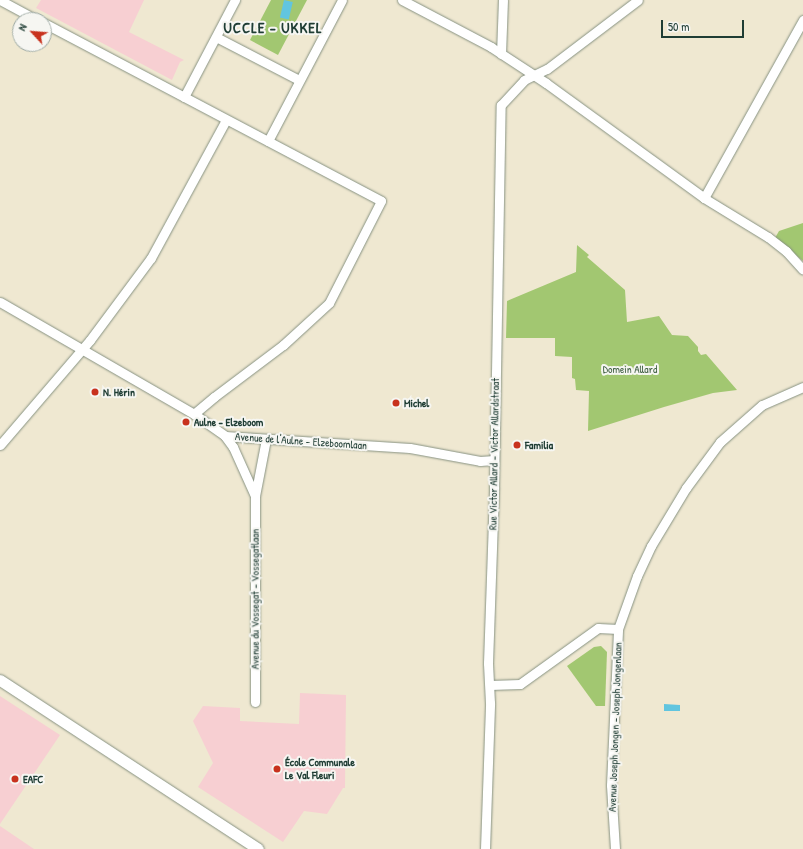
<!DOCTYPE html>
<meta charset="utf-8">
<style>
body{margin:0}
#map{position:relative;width:803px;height:849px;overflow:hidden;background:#efe8d1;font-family:"Patrick Hand",sans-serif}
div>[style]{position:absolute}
.built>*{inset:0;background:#f7cfd2}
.green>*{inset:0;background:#a2c771}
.water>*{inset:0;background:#61c5df;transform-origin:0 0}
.roads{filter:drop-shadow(0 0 1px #879282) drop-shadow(0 0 1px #879282)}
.minor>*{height:9px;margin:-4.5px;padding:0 4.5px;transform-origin:4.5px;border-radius:4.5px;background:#fff}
.tertiary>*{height:11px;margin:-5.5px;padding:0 5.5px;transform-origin:5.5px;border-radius:5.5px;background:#fff}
.dots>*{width:11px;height:11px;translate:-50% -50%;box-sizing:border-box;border:2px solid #f6f6f2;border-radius:50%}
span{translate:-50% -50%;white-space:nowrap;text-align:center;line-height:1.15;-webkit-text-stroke:4px #f6f6f2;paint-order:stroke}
.park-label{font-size:11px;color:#406043}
.poi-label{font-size:11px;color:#1f3d34;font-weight:700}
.left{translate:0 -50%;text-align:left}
.street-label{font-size:11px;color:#1f3d34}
.district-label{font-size:15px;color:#1f3d34;font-weight:700;letter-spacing:1px}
.north{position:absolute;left:12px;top:12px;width:40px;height:40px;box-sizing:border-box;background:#f6f6f2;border:1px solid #a0aca6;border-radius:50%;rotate:296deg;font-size:11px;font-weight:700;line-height:16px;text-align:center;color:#1f3d34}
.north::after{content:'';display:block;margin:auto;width:14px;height:18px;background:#c8321e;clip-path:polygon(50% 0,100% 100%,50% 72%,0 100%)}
.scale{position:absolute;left:661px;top:20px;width:83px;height:18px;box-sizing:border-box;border:2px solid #1f3d34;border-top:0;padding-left:5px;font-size:12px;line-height:14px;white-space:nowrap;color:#1f3d34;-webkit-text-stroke:3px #f6f6f2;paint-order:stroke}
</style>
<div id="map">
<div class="built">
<div style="clip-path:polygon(41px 0,144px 0,129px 32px,184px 60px,180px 62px,172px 80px,36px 8px)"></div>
<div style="clip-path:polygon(300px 693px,346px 695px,345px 788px,343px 788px,327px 814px,304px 811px,283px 842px,198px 787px,213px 763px,193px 721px,203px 706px,240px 708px,240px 721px,299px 724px)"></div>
<div style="clip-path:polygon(0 696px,60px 735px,0 824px)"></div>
<div style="clip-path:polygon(0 826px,34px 849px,0 849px)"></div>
</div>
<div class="green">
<div style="clip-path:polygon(271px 0,307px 0,278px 55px,250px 40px)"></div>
<div style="clip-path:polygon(803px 223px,803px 261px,775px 238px,779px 231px)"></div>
<div style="clip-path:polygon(577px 245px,589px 255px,587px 257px,625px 290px,627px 322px,659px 316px,672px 335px,688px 336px,698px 347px,698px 351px,701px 355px,706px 354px,737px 390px,713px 393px,664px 407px,588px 431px,589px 391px,576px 390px,575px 379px,572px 378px,572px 357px,555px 356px,555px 338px,506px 338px,507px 301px,576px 272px)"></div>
<div style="clip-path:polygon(601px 646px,607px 652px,605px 706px,596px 706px,567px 666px,594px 647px)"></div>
</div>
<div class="water">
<div style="left:284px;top:0;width:9px;height:18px;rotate:13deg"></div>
<div style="clip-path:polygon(664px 704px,680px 705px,680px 711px,664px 711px)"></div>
</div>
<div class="roads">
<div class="minor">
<div style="left:0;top:0;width:42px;rotate:28.4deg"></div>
<div style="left:402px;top:0;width:101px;rotate:27.8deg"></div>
<div style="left:491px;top:47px;width:66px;rotate:33.2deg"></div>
<div style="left:546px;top:83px;width:195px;rotate:36deg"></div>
<div style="left:704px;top:198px;width:75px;rotate:31.4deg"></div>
<div style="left:768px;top:237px;width:23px;rotate:38deg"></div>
<div style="left:786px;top:251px;width:25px;rotate:48deg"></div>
<div style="left:44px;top:23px;width:381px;rotate:27.8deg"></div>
<div style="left:381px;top:201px;width:114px;rotate:117deg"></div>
<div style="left:329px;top:303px;width:62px;rotate:137.6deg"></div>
<div style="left:283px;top:345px;width:86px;rotate:143deg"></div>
<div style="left:214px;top:397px;width:26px;rotate:140deg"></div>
<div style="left:216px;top:37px;width:93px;rotate:27.4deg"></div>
<div style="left:501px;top:54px;width:54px;rotate:-87.9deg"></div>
<div style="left:184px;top:97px;width:110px;rotate:-62.3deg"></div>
<div style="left:268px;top:141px;width:159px;rotate:-62.3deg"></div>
<div style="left:704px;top:198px;width:204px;rotate:-60.9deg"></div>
<div style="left:0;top:302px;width:224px;rotate:30deg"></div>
<div style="left:194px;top:414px;width:38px;rotate:35deg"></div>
<div style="left:225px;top:436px;width:185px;rotate:3.7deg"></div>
<div style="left:410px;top:448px;width:71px;rotate:10.5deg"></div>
<div style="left:480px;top:461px;width:14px;rotate:-4deg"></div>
<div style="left:225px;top:436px;width:14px;rotate:54deg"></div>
<div style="left:233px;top:447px;width:54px;rotate:65.8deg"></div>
<div style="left:255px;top:496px;width:58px;rotate:-79.1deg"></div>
<div style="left:0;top:445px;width:138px;rotate:-49.4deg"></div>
<div style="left:90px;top:340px;width:102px;rotate:-53.4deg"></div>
<div style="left:151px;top:258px;width:157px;rotate:-61.5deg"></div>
<div style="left:490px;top:685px;width:30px;rotate:-2deg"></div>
<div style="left:520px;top:684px;width:96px;rotate:-35.7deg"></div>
<div style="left:598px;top:628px;width:20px;rotate:3deg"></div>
<div style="left:255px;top:702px;width:206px;rotate:-90deg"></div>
<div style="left:485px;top:849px;width:146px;rotate:-88deg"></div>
<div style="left:490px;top:703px;width:40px;rotate:-92.9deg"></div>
<div style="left:488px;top:663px;width:176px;rotate:-88deg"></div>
<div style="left:494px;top:487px;width:382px;rotate:-89deg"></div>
<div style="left:501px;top:105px;width:34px;rotate:-47deg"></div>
<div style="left:524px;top:80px;width:25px;rotate:-26deg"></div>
<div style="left:547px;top:69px;width:114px;rotate:-37.2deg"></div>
<div style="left:615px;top:849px;width:64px;rotate:-93.6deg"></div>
<div style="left:611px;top:785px;width:156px;rotate:-87.4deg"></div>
<div style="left:618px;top:629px;width:56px;rotate:-70.3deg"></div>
<div style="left:637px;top:576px;width:33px;rotate:-65deg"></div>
<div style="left:651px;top:546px;width:68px;rotate:-58.9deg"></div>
<div style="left:686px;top:488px;width:57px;rotate:-53.5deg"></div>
<div style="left:720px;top:442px;width:56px;rotate:-41.4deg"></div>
<div style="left:762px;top:405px;width:45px;rotate:-23.7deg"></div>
</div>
<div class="tertiary">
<div style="left:0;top:680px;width:308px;rotate:33.2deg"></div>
</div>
</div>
<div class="dots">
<div style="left:95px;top:392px;background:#c8321e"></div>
<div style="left:396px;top:403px;background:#c8321e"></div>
<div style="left:186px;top:422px;background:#c8321e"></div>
<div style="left:517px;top:445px;background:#c8321e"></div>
<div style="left:277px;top:769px;background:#c8321e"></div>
<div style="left:15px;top:779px;background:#c8321e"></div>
</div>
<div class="park-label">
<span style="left:630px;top:369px">Domein Allard</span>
</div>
<div class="poi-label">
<span class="left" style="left:103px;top:392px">N. Hérin</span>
<span class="left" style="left:404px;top:403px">Michel</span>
<span class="left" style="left:194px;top:422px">Aulne - Elzeboom</span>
<span class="left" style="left:525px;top:445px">Familia</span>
<span class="left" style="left:285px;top:769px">École Communale<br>Le Val Fleuri</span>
<span class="left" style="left:23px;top:779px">EAFC</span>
</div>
<div class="street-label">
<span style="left:301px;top:441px;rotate:4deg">Avenue de l'Aulne - Elzeboomlaan</span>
<span style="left:494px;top:454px;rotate:-89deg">Rue Victor Allard - Victor Allardstraat</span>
<span style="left:255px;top:599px;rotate:-90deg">Avenue du Vossegat - Vossegatlaan</span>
<span style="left:615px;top:727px;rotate:-88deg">Avenue Joseph Jongen - Joseph Jongenlaan</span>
</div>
<div class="district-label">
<span style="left:273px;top:28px">UCCLE - UKKEL</span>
</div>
<div class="north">N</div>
<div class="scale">50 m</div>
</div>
